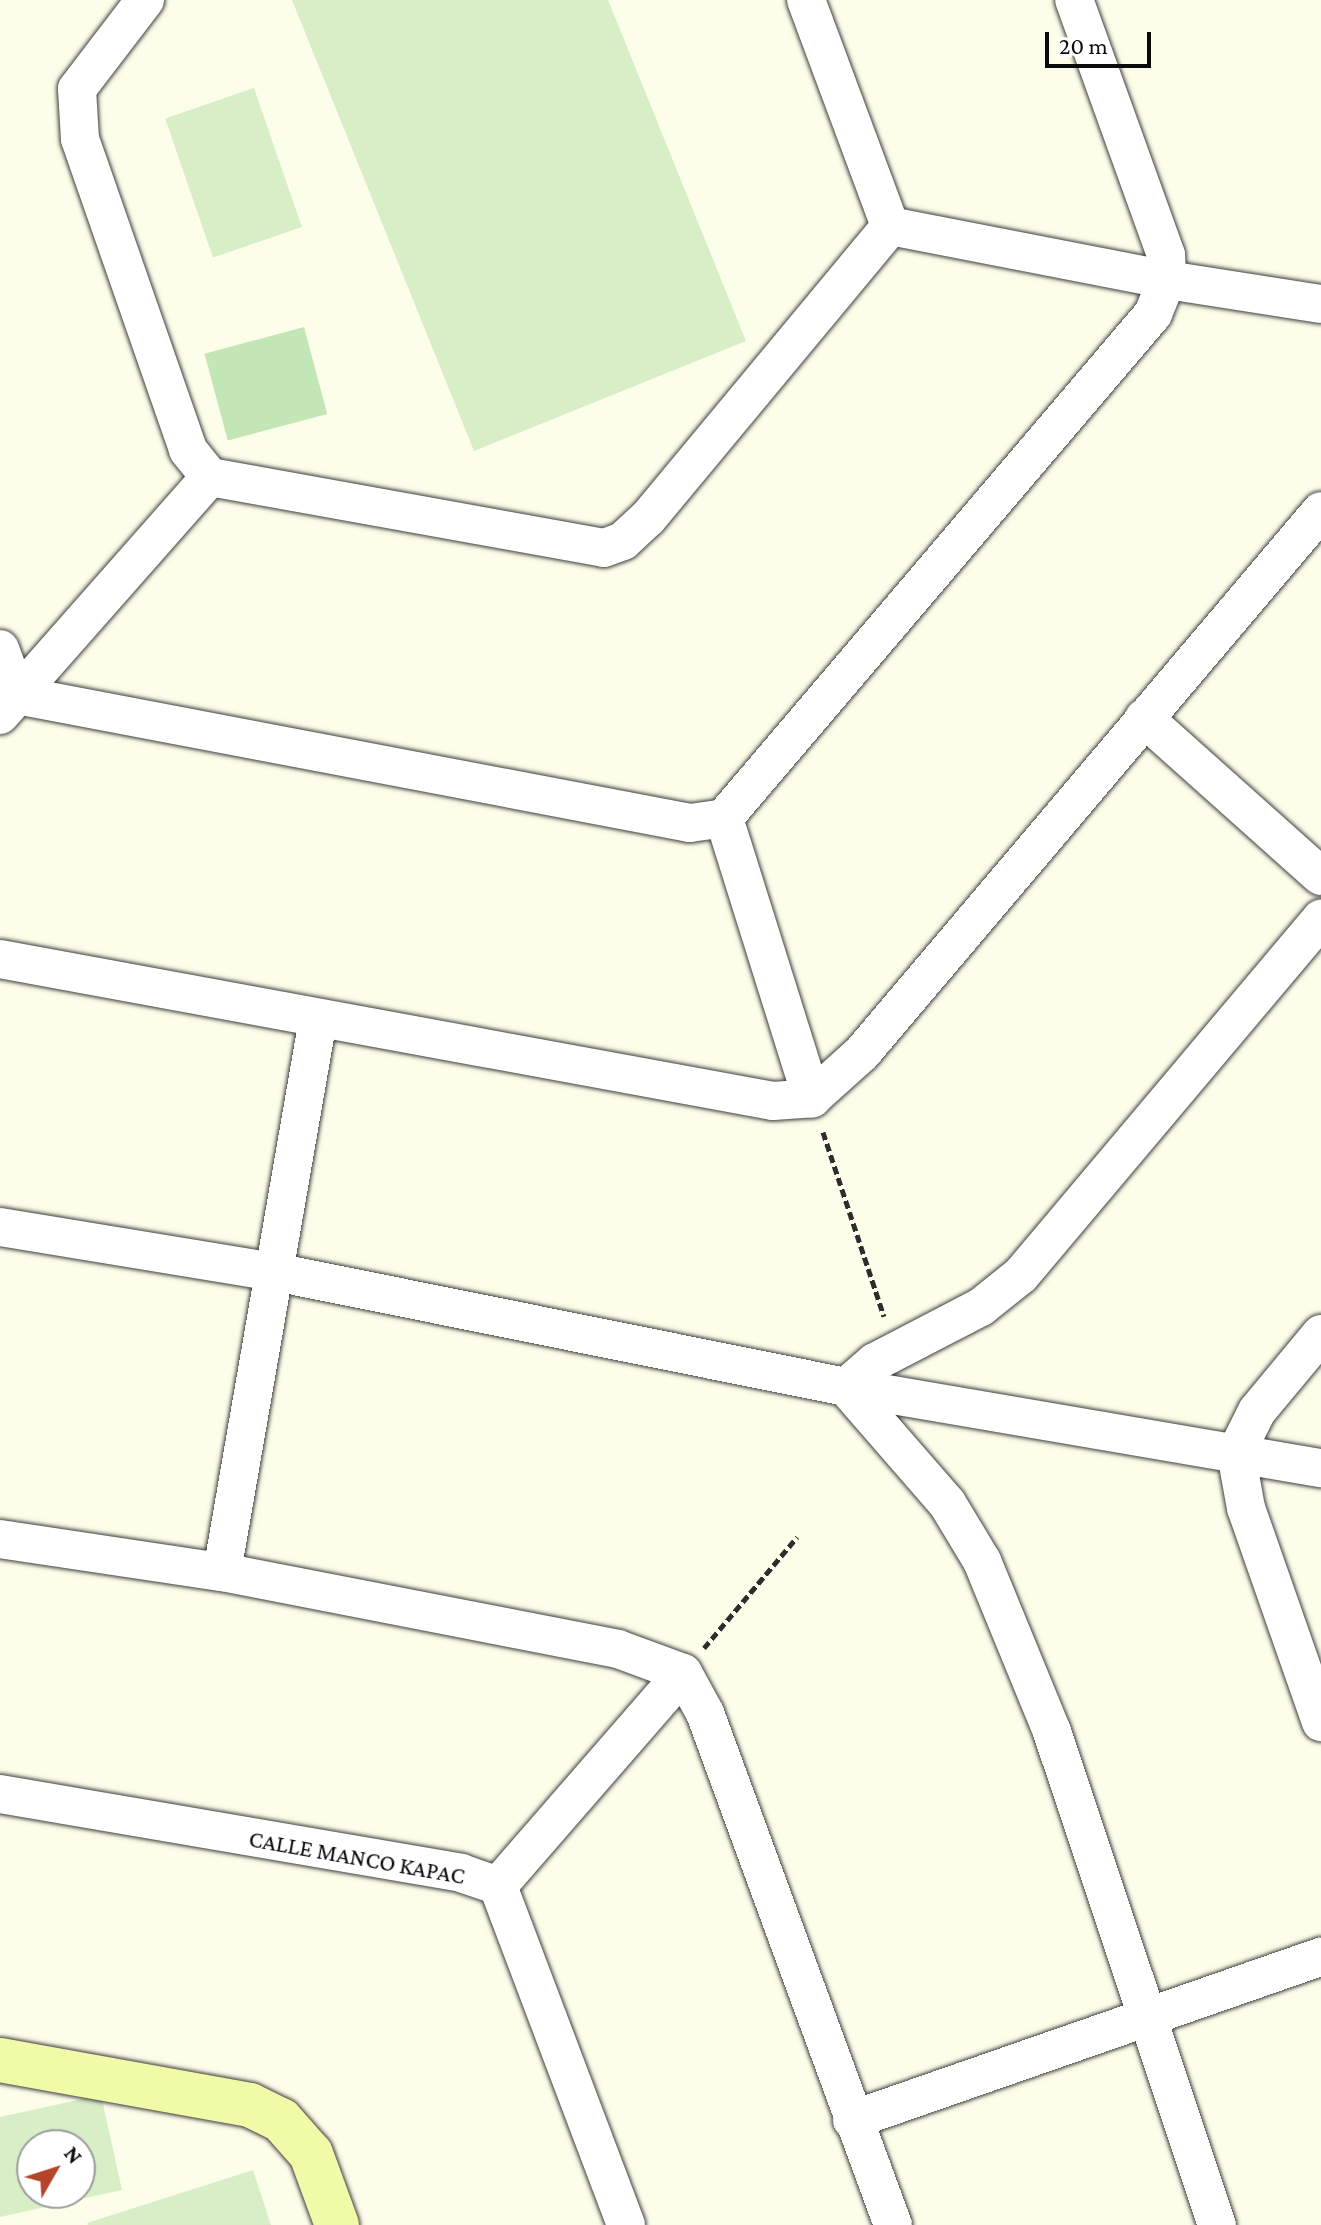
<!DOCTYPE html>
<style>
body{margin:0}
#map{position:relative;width:1321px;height:2225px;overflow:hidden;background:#fdfeea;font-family:"Crimson Pro",serif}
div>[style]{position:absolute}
.green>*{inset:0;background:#c3e6b6;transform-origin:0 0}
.pitch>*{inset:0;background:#d7eec7;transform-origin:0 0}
.path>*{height:5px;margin-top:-2.5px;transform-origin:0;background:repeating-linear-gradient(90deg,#2d2d2d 0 8px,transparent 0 12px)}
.roads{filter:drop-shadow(0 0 2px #3e3e3e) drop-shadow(0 0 2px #3e3e3e)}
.street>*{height:38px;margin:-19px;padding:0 19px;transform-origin:19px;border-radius:19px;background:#fff}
.secondary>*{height:44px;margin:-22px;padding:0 22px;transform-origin:22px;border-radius:22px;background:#f0fba8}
span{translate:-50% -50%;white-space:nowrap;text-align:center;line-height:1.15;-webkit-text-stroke:8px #fff;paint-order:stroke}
.street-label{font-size:24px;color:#0b0b0b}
.north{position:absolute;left:16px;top:2129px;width:80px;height:80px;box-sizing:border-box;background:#fff;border:2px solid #9d9d9d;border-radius:50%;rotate:51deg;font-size:22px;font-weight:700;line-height:32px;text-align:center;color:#0b0b0b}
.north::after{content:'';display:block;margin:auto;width:28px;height:36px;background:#b4452a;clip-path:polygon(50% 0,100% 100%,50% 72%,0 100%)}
.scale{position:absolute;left:1045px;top:32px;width:106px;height:36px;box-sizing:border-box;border:4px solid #0b0b0b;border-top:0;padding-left:10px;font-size:24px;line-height:28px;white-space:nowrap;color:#0b0b0b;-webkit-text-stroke:6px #fff;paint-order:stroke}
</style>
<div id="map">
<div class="green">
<div style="left:304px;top:327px;width:90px;height:103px;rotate:75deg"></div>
</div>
<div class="pitch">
<div style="clip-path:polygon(292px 0,608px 0,746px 341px,474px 451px)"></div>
<div style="left:254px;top:88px;width:147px;height:94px;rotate:71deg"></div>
<div style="clip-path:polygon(evenodd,101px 2095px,122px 2190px,0 2217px,0 2117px,101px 2095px,32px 2145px,80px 2145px,80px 2193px,32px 2193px,32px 2145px)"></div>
<div style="clip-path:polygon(253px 2170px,271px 2225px,88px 2225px,87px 2223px)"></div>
</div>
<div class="path">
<div style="left:823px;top:1132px;width:194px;rotate:71.7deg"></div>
<div style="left:704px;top:1648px;width:145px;rotate:-50deg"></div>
</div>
<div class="roads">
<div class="street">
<div style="left:145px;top:0;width:112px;rotate:127.4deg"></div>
<div style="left:77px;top:89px;width:50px;rotate:86.6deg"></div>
<div style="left:80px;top:139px;width:329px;rotate:70.8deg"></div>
<div style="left:188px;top:450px;width:35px;rotate:51deg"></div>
<div style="left:210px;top:477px;width:400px;rotate:10.2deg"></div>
<div style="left:604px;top:548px;width:20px;rotate:-20deg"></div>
<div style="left:623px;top:541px;width:34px;rotate:-43deg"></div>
<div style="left:648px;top:518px;width:379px;rotate:-50.3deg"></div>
<div style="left:806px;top:0;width:241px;rotate:69.6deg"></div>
<div style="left:890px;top:226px;width:282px;rotate:11deg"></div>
<div style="left:1167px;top:280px;width:156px;rotate:8.9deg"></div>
<div style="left:0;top:649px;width:49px;rotate:69.7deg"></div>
<div style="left:17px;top:695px;width:685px;rotate:10.77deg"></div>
<div style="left:690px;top:823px;width:34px;rotate:-8deg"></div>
<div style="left:724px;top:818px;width:662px;rotate:-49.6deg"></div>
<div style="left:1153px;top:314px;width:37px;rotate:-68deg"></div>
<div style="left:1167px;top:280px;width:25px;rotate:-92deg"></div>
<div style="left:1166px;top:255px;width:271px;rotate:-109.8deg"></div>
<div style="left:0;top:715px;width:317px;rotate:-48.6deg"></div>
<div style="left:1144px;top:718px;width:237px;rotate:41.8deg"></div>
<div style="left:724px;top:818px;width:294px;rotate:72.6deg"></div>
<div style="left:0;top:959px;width:786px;rotate:10.41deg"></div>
<div style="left:773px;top:1101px;width:39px;rotate:-4deg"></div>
<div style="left:812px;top:1098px;width:67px;rotate:-42deg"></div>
<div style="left:862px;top:1053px;width:710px;rotate:-49.74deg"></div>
<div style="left:0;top:1227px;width:279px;rotate:9.3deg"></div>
<div style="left:275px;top:1272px;width:582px;rotate:11.39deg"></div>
<div style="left:846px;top:1387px;width:482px;rotate:9.7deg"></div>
<div style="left:1321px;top:1334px;width:100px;rotate:129.7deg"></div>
<div style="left:1257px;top:1411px;width:47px;rotate:116.6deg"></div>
<div style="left:1236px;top:1453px;width:56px;rotate:79.7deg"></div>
<div style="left:1246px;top:1508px;width:227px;rotate:70.7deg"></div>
<div style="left:846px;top:1387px;width:154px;rotate:49deg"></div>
<div style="left:947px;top:1503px;width:68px;rotate:58.9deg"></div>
<div style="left:982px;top:1561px;width:185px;rotate:67.7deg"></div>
<div style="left:1052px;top:1732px;width:520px;rotate:71.5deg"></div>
<div style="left:846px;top:1387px;width:38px;rotate:-41deg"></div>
<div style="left:875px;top:1362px;width:119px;rotate:-27.4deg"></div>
<div style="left:981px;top:1307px;width:51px;rotate:-38.7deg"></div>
<div style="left:1021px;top:1275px;width:466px;rotate:-49.9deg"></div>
<div style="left:0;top:1539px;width:224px;rotate:8.5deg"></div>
<div style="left:222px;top:1572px;width:403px;rotate:11deg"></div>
<div style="left:618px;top:1649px;width:69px;rotate:20.3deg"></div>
<div style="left:683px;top:1673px;width:46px;rotate:61.2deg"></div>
<div style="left:705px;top:1713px;width:545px;rotate:69.84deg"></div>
<div style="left:222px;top:1572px;width:561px;rotate:-80.15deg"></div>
<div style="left:0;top:1794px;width:468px;rotate:9.7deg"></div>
<div style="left:461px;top:1873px;width:39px;rotate:19deg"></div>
<div style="left:498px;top:1886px;width:362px;rotate:69.3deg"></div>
<div style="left:498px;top:1886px;width:282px;rotate:-49deg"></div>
<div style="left:852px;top:2120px;width:497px;rotate:-19.2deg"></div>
</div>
<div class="secondary">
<div style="left:0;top:2060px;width:254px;rotate:10.2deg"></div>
<div style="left:250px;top:2105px;width:34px;rotate:26deg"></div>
<div style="left:281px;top:2120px;width:45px;rotate:48.6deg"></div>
<div style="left:311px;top:2154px;width:76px;rotate:69.9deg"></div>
</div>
</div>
<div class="street-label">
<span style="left:357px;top:1857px;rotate:10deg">CALLE MANCO KAPAC</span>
</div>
<div class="north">N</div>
<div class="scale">20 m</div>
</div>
